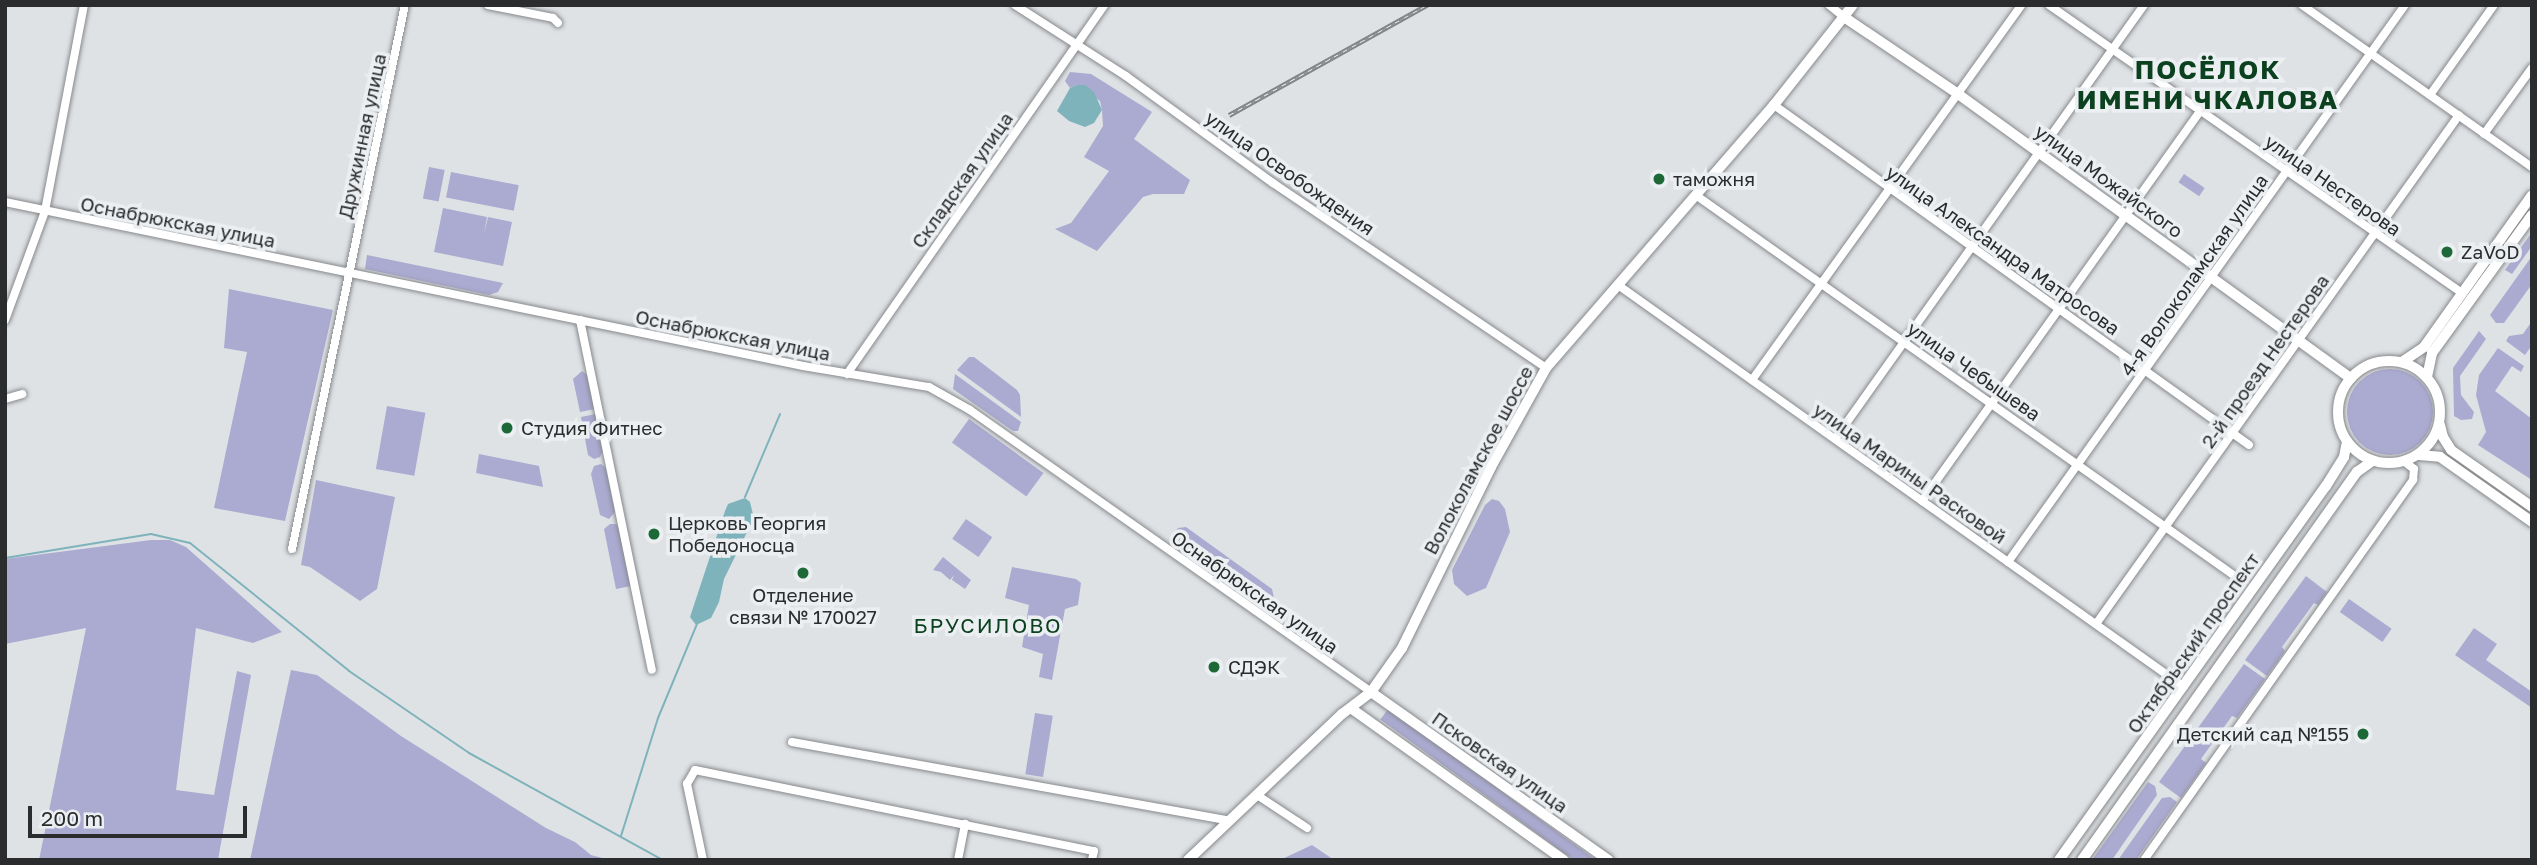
<!DOCTYPE html>
<meta charset="utf-8">
<style>
body{margin:0}
#map{position:relative;width:2537px;height:865px;overflow:hidden;background:#dfe2e5;font-family:"Golos Text",sans-serif}
div>[style]{position:absolute}
.green>*{inset:0;background:#abaad1;transform-origin:0 0}
.round{border-radius:50%}
.water>*{inset:0;background:#7eb3bb}
.stream>*{height:2px;margin:-1px;padding:0 1px;transform-origin:1px;border-radius:1px;background:#7eb3bb}
.roads{filter:drop-shadow(0 0 2px #87898c) drop-shadow(0 0 2px #87898c)}
.minor>*{height:8px;margin:-4px;padding:0 4px;transform-origin:4px;border-radius:4px;background:#fff}
.major>*{height:10px;margin:-5px;padding:0 5px;transform-origin:5px;border-radius:5px;background:#fff}
.major>.ring{margin:-5px;padding:0;box-sizing:content-box;background:none;border:10px solid #fff;border-radius:50%}
.rail>*{height:4.5px;margin-top:-2.25px;transform-origin:0;background:repeating-linear-gradient(90deg,#eceff2 0 5px,#828486 0 10px);box-sizing:border-box;border-block:2px solid #828486}
.dots>*{width:19px;height:19px;translate:-50% -50%;box-sizing:border-box;border:4px solid #eceff2;border-radius:50%}
span{translate:-50% -50%;white-space:nowrap;text-align:center;line-height:1.15;-webkit-text-stroke:7px #eceff2;paint-order:stroke}
.street-label{font-size:19px;color:#2b2c2d}
.poi-label{font-size:19px;color:#2b2c2d}
.left{translate:0 -50%;text-align:left}
.right{translate:-100% -50%;text-align:right}
.neighbourhood-label{font-size:21px;color:#0c411f;letter-spacing:2px}
.district-label{font-size:26px;color:#0c411f;font-weight:700;letter-spacing:2px}
.frame{position:absolute;inset:0;border:7px solid #2b2c2d;pointer-events:none}
.scale{position:absolute;left:28px;top:806px;width:219px;height:32px;box-sizing:border-box;border:4px solid #2b2c2d;border-top:0;padding-left:9px;font-size:21px;line-height:24px;white-space:nowrap;color:#2b2c2d;-webkit-text-stroke:5px #eceff2;paint-order:stroke}
</style>
<div id="map">
<div class="green">
<div style="clip-path:polygon(1070px 72px,1091px 74px,1152px 112px,1134px 139px,1190px 180px,1184px 194px,1153px 194px,1143px 197px,1097px 251px,1055px 229px,1071px 223px,1109px 171px,1084px 157px,1103px 126px,1102px 110px,1100px 101px,1077px 85px,1070px 88px,1065px 81px)"></div>
<div style="left:429px;top:167px;width:16px;height:32px;rotate:11deg"></div>
<div style="left:451px;top:172px;width:69px;height:26px;rotate:11deg"></div>
<div style="left:2184px;top:174px;width:25px;height:10px;rotate:34deg"></div>
<div style="clip-path:polygon(443px 208px,487px 217px,484px 234px,488px 217px,512px 222px,503px 266px,434px 252px)"></div>
<div style="clip-path:polygon(2532px 232px,2532px 246px,2512px 274px,2505px 270px)"></div>
<div style="clip-path:polygon(367px 255px,503px 283px,498px 292px,489px 295px,365px 269px)"></div>
<div style="clip-path:polygon(2532px 256px,2532px 284px,2504px 323px,2496px 323px,2490px 315px)"></div>
<div style="clip-path:polygon(229px 289px,333px 310px,285px 521px,214px 508px,247px 352px,224px 348px)"></div>
<div style="clip-path:polygon(2532px 321px,2532px 345px,2525px 355px,2506px 341px,2509px 336px,2523px 334px)"></div>
<div style="clip-path:polygon(2479px 331px,2486px 339px,2460px 376px,2461px 395px,2474px 412px,2472px 419px,2461px 420px,2454px 416px,2453px 368px)"></div>
<div style="clip-path:polygon(2498px 348px,2524px 366px,2521px 372px,2512px 366px,2495px 391px,2532px 419px,2532px 480px,2478px 445px,2486px 432px,2476px 395px,2479px 375px)"></div>
<div style="clip-path:polygon(969px 357px,974px 357px,1017px 390px,1020px 395px,1021px 417px,957px 370px)"></div>
<div class="round" style="left:2347px;top:369px;width:86px;height:86px"></div>
<div style="clip-path:polygon(582px 371px,588px 376px,595px 409px,580px 412px,573px 379px)"></div>
<div style="clip-path:polygon(955px 374px,1021px 422px,1018px 431px,1013px 431px,953px 389px)"></div>
<div style="left:387px;top:406px;width:39px;height:64px;rotate:10deg"></div>
<div style="clip-path:polygon(596px 414px,603px 451px,600px 457px,594px 459px,588px 455px,581px 417px)"></div>
<div style="left:969px;top:419px;width:92px;height:29px;rotate:36deg"></div>
<div style="clip-path:polygon(479px 454px,539px 466px,543px 487px,476px 473px)"></div>
<div style="clip-path:polygon(601px 464px,606px 468px,616px 511px,609px 519px,600px 515px,591px 474px,594px 466px)"></div>
<div style="clip-path:polygon(316px 480px,395px 497px,377px 589px,360px 601px,310px 567px,301px 565px)"></div>
<div style="clip-path:polygon(1492px 499px,1499px 501px,1505px 509px,1510px 532px,1486px 588px,1467px 596px,1454px 584px,1452px 570px,1485px 505px)"></div>
<div style="left:966px;top:519px;width:32px;height:24px;rotate:35deg"></div>
<div style="clip-path:polygon(610px 524px,616px 524px,619px 528px,631px 586px,616px 589px,604px 529px)"></div>
<div style="clip-path:polygon(1186px 527px,1272px 589px,1274px 598px,1269px 605px,1263px 608px,1171px 543px,1171px 537px,1178px 528px)"></div>
<div style="clip-path:polygon(151px 540px,170px 540px,186px 547px,282px 632px,253px 643px,196px 628px,176px 790px,214px 795px,237px 671px,251px 675px,218px 860px,39px 860px,86px 628px,5px 644px,5px 559px)"></div>
<div style="clip-path:polygon(943px 557px,971px 580px,965px 589px,952px 580px,954px 575px,950px 580px,941px 572px,933px 570px)"></div>
<div style="clip-path:polygon(1012px 567px,1076px 579px,1081px 583px,1078px 605px,1065px 609px,1052px 680px,1039px 677px,1043px 654px,1022px 647px,1029px 605px,1005px 598px)"></div>
<div style="clip-path:polygon(2306px 576px,2327px 592px,2318px 605px,2314px 603px,2282px 647px,2285px 651px,2267px 676px,2245px 660px)"></div>
<div style="left:2349px;top:599px;width:52px;height:16px;rotate:35deg"></div>
<div style="clip-path:polygon(2474px 628px,2497px 644px,2486px 660px,2532px 692px,2532px 708px,2455px 655px)"></div>
<div style="clip-path:polygon(2244px 664px,2265px 679px,2237px 718px,2232px 716px,2201px 759px,2206px 763px,2181px 798px,2159px 782px)"></div>
<div style="clip-path:polygon(291px 670px,317px 675px,401px 736px,546px 828px,575px 842px,591px 855px,610px 860px,250px 860px)"></div>
<div style="left:1388px;top:709px;width:259px;height:13px;rotate:36deg"></div>
<div style="left:1035px;top:713px;width:18px;height:62px;rotate:9deg"></div>
<div style="clip-path:polygon(2148px 782px,2155px 786px,2157px 795px,2112px 860px,2092px 860px)"></div>
<div style="clip-path:polygon(2170px 797px,2177px 802px,2136px 860px,2118px 860px,2162px 798px)"></div>
<div style="clip-path:polygon(1312px 845px,1334px 860px,1280px 860px)"></div>
</div>
<div class="water">
<div style="clip-path:polygon(1077px 85px,1085px 85px,1094px 92px,1102px 110px,1094px 123px,1085px 127px,1069px 121px,1057px 111px,1070px 88px)"></div>
<div style="clip-path:polygon(745px 498px,750px 502px,754px 518px,724px 579px,719px 602px,711px 618px,696px 625px,690px 617px,725px 511px,728px 504px)"></div>
</div>
<div class="stream">
<div style="left:745px;top:497px;width:90px;rotate:-67.1deg"></div>
<div style="left:5px;top:558px;width:148px;rotate:-9.3deg"></div>
<div style="left:151px;top:534px;width:40px;rotate:13deg"></div>
<div style="left:190px;top:543px;width:204px;rotate:38.8deg"></div>
<div style="left:349px;top:671px;width:145px;rotate:34.3deg"></div>
<div style="left:469px;top:753px;width:222px;rotate:28.9deg"></div>
<div style="left:621px;top:836px;width:124px;rotate:-72.6deg"></div>
<div style="left:658px;top:718px;width:102px;rotate:-67.5deg"></div>
</div>
<div class="roads">
<div class="minor">
<div style="left:488px;top:5px;width:66px;rotate:11.3deg"></div>
<div style="left:553px;top:18px;width:7px;rotate:45deg"></div>
<div style="left:1015px;top:5px;width:132px;rotate:32.6deg"></div>
<div style="left:1126px;top:76px;width:182px;rotate:36.1deg"></div>
<div style="left:1273px;top:183px;width:330px;rotate:34.1deg"></div>
<div style="left:1829px;top:5px;width:19px;rotate:39deg"></div>
<div style="left:2049px;top:5px;width:504px;rotate:34.89deg"></div>
<div style="left:2302px;top:5px;width:281px;rotate:35.2deg"></div>
<div style="left:2430px;top:95px;width:110px;rotate:-54.6deg"></div>
<div style="left:1774px;top:105px;width:584px;rotate:35.59deg"></div>
<div style="left:2484px;top:134px;width:82px;rotate:-54deg"></div>
<div style="left:1697px;top:196px;width:655px;rotate:35.24deg"></div>
<div style="left:5px;top:202px;width:815px;rotate:11.61deg"></div>
<div style="left:803px;top:366px;width:128px;rotate:9.5deg"></div>
<div style="left:929px;top:387px;width:47px;rotate:29.3deg"></div>
<div style="left:970px;top:410px;width:490px;rotate:35.1deg"></div>
<div style="left:1618px;top:285px;width:694px;rotate:35.38deg"></div>
<div style="left:5px;top:320px;width:116px;rotate:-69.8deg"></div>
<div style="left:45px;top:211px;width:210px;rotate:-79.3deg"></div>
<div style="left:580px;top:320px;width:357px;rotate:78.4deg"></div>
<div style="left:847px;top:374px;width:450px;rotate:-55.1deg"></div>
<div style="left:1752px;top:380px;width:462px;rotate:-54.3deg"></div>
<div style="left:5px;top:399px;width:18px;rotate:-16deg"></div>
<div style="left:1835px;top:439px;width:533px;rotate:-54.55deg"></div>
<div style="left:1922px;top:501px;width:478px;rotate:-54.5deg"></div>
<div style="left:292px;top:549px;width:556px;rotate:-78.27deg"></div>
<div style="left:2008px;top:562px;width:684px;rotate:-54.52deg"></div>
<div style="left:2096px;top:624px;width:625px;rotate:-54.5deg"></div>
<div style="left:792px;top:742px;width:445px;rotate:10.2deg"></div>
<div style="left:1257px;top:795px;width:60px;rotate:33.4deg"></div>
<div style="left:703px;top:860px;width:78px;rotate:-101.9deg"></div>
<div style="left:687px;top:784px;width:16px;rotate:-60deg"></div>
<div style="left:695px;top:770px;width:407px;rotate:11.5deg"></div>
<div style="left:1094px;top:851px;width:9px;rotate:103deg"></div>
<div style="left:958px;top:860px;width:37px;rotate:-79deg"></div>
<div style="left:2144px;top:860px;width:466px;rotate:-54.7deg"></div>
<div style="left:2413px;top:480px;width:11px;rotate:-85deg"></div>
<div style="left:2414px;top:469px;width:11px;rotate:-142deg"></div>
</div>
<div class="major">
<div style="left:1844px;top:17px;width:138px;rotate:34deg"></div>
<div style="left:1958px;top:94px;width:485px;rotate:35.9deg"></div>
<div class="ring" style="left:2338px;top:361px;width:92px;height:92px"></div>
<div style="left:2402px;top:362px;width:27px;rotate:-34deg"></div>
<div style="left:2424px;top:347px;width:186px;rotate:-54.6deg"></div>
<div style="left:2427px;top:377px;width:25px;rotate:-78deg"></div>
<div style="left:2432px;top:353px;width:170px;rotate:-54.1deg"></div>
<div style="left:2440px;top:425px;width:12px;rotate:76deg"></div>
<div style="left:2443px;top:437px;width:15px;rotate:58deg"></div>
<div style="left:2451px;top:450px;width:99px;rotate:35.1deg"></div>
<div style="left:2419px;top:455px;width:21px;rotate:5deg"></div>
<div style="left:2440px;top:457px;width:113px;rotate:35.2deg"></div>
<div style="left:1371px;top:692px;width:291px;rotate:35.3deg"></div>
<div style="left:1352px;top:709px;width:260px;rotate:35.5deg"></div>
<div style="left:1188px;top:860px;width:212px;rotate:-43.5deg"></div>
<div style="left:1342px;top:714px;width:36px;rotate:-37deg"></div>
<div style="left:1371px;top:692px;width:54px;rotate:-54.8deg"></div>
<div style="left:1402px;top:648px;width:202px;rotate:-63.8deg"></div>
<div style="left:1491px;top:467px;width:113px;rotate:-60.9deg"></div>
<div style="left:1546px;top:368px;width:348px;rotate:-49.1deg"></div>
<div style="left:1774px;top:105px;width:127px;rotate:-51.7deg"></div>
<div style="left:2059px;top:860px;width:460px;rotate:-54.5deg"></div>
<div style="left:2326px;top:486px;width:34px;rotate:-58deg"></div>
<div style="left:2344px;top:457px;width:16px;rotate:-79deg"></div>
<div style="left:2082px;top:860px;width:476px;rotate:-54.7deg"></div>
<div style="left:2357px;top:472px;width:19px;rotate:-36deg"></div>
</div>
</div>
<div class="rail">
<div style="left:1229px;top:115px;width:227px;rotate:-29.1deg"></div>
</div>
<div class="dots">
<div style="left:1659px;top:179px;background:#1c6837"></div>
<div style="left:2447px;top:252px;background:#1c6837"></div>
<div style="left:507px;top:428px;background:#1c6837"></div>
<div style="left:654px;top:534px;background:#1c6837"></div>
<div style="left:803px;top:573px;background:#1c6837"></div>
<div style="left:1214px;top:667px;background:#1c6837"></div>
<div style="left:2363px;top:734px;background:#1c6837"></div>
</div>
<div class="street-label">
<span style="left:362px;top:136px;rotate:-78deg">Дружинная улица</span>
<span style="left:1290px;top:173px;rotate:35deg">улица Освобождения</span>
<span style="left:962px;top:180px;rotate:-55deg">Складская улица</span>
<span style="left:2109px;top:181px;rotate:36deg">улица Можайского</span>
<span style="left:2333px;top:185px;rotate:35deg">улица Нестерова</span>
<span style="left:178px;top:222px;rotate:11deg">Оснабрюкская улица</span>
<span style="left:2003px;top:250px;rotate:35deg">улица Александра Матросова</span>
<span style="left:2194px;top:275px;rotate:-55deg">4-я Волоколамская улица</span>
<span style="left:733px;top:335px;rotate:11deg">Оснабрюкская улица</span>
<span style="left:2265px;top:361px;rotate:-55deg">2-й проезд Нестерова</span>
<span style="left:1974px;top:371px;rotate:35deg">улица Чебышева</span>
<span style="left:1478px;top:460px;rotate:-62deg">Волоколамское шоссе</span>
<span style="left:1910px;top:473px;rotate:35deg">улица Марины Расковой</span>
<span style="left:1255px;top:592px;rotate:35deg">Оснабрюкская улица</span>
<span style="left:2193px;top:643px;rotate:-55deg">Октябрьский проспект</span>
<span style="left:1500px;top:762px;rotate:35deg">Псковская улица</span>
</div>
<div class="poi-label">
<span class="left" style="left:1673px;top:179px">таможня</span>
<span class="left" style="left:2461px;top:252px">ZaVoD</span>
<span class="left" style="left:521px;top:428px">Студия Фитнес</span>
<span class="left" style="left:668px;top:534px">Церковь Георгия<br>Победоносца</span>
<span style="left:803px;top:606px">Отделение<br>связи № 170027</span>
<span class="left" style="left:1228px;top:667px">СДЭК</span>
<span class="right" style="left:2349px;top:734px">Детский сад №155</span>
</div>
<div class="neighbourhood-label">
<span style="left:988px;top:625px">БРУСИЛОВО</span>
</div>
<div class="district-label">
<span style="left:2208px;top:85px">ПОСЁЛОК<br>ИМЕНИ ЧКАЛОВА</span>
</div>
<div class="frame"></div>
<div class="scale">200 m</div>
</div>
